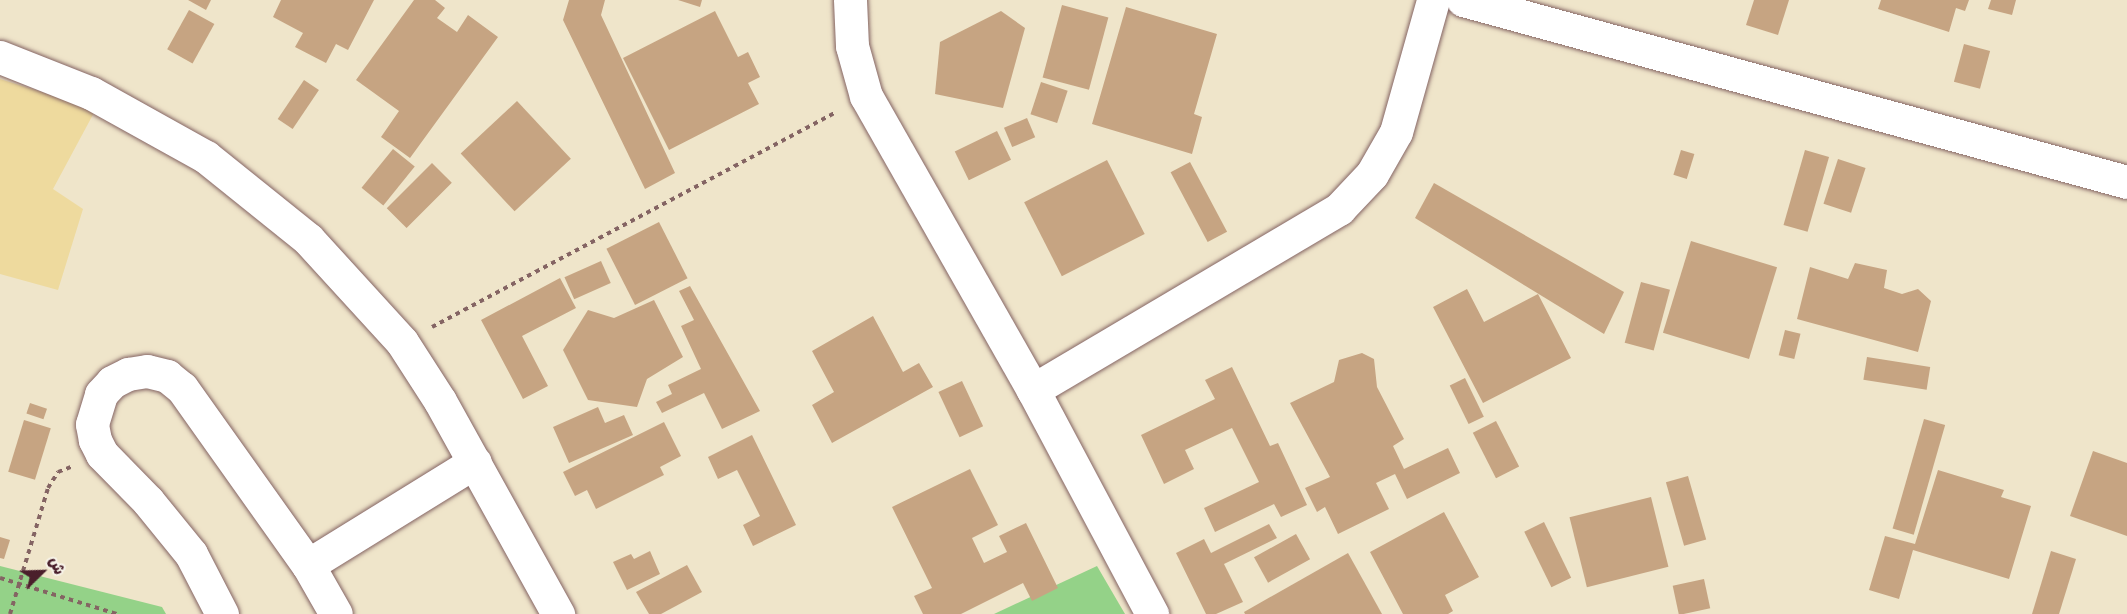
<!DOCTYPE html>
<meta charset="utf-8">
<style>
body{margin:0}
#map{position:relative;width:2127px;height:614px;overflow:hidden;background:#efe5ca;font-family:"Playpen Sans","Playpen Sans Arabic",sans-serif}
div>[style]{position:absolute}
.green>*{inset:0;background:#94d288}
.sand>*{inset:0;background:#eeda9e}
.building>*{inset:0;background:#c6a482;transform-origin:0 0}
.path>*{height:4px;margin-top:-2px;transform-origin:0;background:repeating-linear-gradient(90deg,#846463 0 4.5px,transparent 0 9px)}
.roads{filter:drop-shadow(0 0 2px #846463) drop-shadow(0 0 2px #846463)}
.minor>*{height:33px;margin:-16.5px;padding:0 16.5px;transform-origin:16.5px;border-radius:16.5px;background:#fff}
span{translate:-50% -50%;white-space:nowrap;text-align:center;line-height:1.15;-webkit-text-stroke:6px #f7f3e8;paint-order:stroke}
.north{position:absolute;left:12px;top:542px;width:60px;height:60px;-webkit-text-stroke:4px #f7f3e8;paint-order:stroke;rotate:67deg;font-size:16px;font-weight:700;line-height:24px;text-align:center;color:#4a1f2b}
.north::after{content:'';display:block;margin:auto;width:21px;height:27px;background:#4a1f2b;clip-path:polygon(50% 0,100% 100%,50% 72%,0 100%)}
</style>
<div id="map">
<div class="green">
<div style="clip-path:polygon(0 566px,162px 607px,166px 614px,0 614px)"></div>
<div style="clip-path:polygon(1097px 566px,1125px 614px,994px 614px)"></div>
</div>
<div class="sand">
<div style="clip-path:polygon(0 79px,96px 109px,53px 189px,83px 209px,58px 290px,0 274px)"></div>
</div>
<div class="building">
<div style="clip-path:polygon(188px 0,211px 0,206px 10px)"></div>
<div style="clip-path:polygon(281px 0,374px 0,348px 50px,336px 44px,326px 63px,295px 47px,303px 33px,273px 17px)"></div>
<div style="clip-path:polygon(414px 0,435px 0,445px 8px,437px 18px,457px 32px,468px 15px,498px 37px,410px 158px,381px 137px,399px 111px,356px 80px)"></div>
<div style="clip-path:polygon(569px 0,605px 0,601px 15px,675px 173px,645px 189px,563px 20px)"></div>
<div style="clip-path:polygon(678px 0,702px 0,700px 7px)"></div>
<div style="clip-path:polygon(1754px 0,1789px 0,1778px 35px,1746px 25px)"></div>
<div style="clip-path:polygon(1881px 0,1969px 0,1965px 11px,1956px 8px,1949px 32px,1878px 9px)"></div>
<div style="clip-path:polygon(1991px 0,2016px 0,2012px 15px,1988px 9px)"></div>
<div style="left:1062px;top:5px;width:48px;height:75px;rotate:15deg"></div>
<div style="clip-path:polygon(1126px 7px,1217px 34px,1194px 114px,1202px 117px,1192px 154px,1092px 124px)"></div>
<div style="left:189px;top:10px;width:29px;height:45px;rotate:29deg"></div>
<div style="clip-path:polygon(715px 11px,738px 57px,748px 52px,760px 77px,748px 83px,759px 104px,669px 150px,623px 58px)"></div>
<div style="clip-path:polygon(1001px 11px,1025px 28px,1003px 108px,935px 94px,940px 42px)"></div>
<div style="left:1964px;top:44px;width:27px;height:39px;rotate:15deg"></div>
<div style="left:304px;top:80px;width:18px;height:47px;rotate:34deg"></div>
<div style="left:1041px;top:82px;width:28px;height:34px;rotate:18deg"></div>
<div style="left:517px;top:101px;width:79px;height:77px;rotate:47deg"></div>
<div style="left:1027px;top:118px;width:21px;height:25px;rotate:67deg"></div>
<div style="left:997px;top:131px;width:32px;height:47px;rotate:64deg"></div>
<div style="left:393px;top:149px;width:28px;height:50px;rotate:39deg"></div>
<div style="left:1681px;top:150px;width:14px;height:26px;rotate:17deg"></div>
<div style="left:1805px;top:150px;width:25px;height:78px;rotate:16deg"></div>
<div style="left:1838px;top:159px;width:29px;height:47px;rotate:18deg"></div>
<div style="left:1107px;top:160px;width:83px;height:93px;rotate:63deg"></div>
<div style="left:1190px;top:162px;width:79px;height:22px;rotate:62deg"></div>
<div style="left:432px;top:163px;width:28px;height:64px;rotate:45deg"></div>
<div style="clip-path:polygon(1434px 183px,1624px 292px,1604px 334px,1415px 218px)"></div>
<div style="left:659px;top:222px;width:63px;height:59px;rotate:63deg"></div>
<div style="left:1691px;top:241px;width:90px;height:96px;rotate:17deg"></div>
<div style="left:601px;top:261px;width:24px;height:40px;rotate:66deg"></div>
<div style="clip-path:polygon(1855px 263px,1887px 270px,1884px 288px,1902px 294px,1918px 289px,1931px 301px,1918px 352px,1797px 319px,1810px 267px,1848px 279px)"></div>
<div style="clip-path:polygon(560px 278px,576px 308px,522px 336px,548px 386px,523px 399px,481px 320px)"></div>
<div style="left:1641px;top:282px;width:30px;height:63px;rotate:15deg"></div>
<div style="clip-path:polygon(690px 286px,760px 411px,722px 429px,704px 393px,662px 413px,656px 402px,672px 394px,668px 385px,701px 369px,681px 326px,694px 320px,679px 291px)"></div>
<div style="clip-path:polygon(1467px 289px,1484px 322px,1538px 294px,1571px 358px,1483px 403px,1433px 307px)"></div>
<div style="clip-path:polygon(654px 300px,683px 357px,647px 379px,637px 407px,588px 400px,563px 350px,588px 310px,614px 318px)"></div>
<div style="clip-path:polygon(873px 316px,903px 372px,919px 363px,933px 387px,832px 443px,812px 405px,834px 392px,812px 351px)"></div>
<div style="left:1785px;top:330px;width:16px;height:26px;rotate:14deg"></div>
<div style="clip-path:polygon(1362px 353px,1374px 359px,1377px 387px,1404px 439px,1393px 446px,1404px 469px,1448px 448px,1460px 473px,1407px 499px,1395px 474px,1376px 483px,1389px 509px,1338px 534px,1325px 507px,1317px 512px,1305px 488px,1330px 477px,1290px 403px,1334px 382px,1339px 360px)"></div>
<div style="left:1867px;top:357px;width:64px;height:23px;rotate:9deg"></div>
<div style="clip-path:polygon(1232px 367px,1270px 446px,1278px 443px,1307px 505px,1281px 517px,1274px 504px,1215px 532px,1204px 508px,1259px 482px,1232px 428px,1185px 450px,1194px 469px,1164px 484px,1141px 435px,1215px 399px,1205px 380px)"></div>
<div style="left:1465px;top:378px;width:43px;height:17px;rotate:64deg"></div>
<div style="left:962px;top:381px;width:50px;height:26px;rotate:65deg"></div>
<div style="left:30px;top:403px;width:18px;height:11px;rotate:19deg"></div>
<div style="clip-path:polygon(598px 407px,605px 423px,624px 415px,633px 435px,569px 463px,553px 427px)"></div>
<div style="left:1924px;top:419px;width:22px;height:114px;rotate:16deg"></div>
<div style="left:24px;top:420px;width:28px;height:54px;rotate:17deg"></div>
<div style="left:1496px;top:421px;width:51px;height:26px;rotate:63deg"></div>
<div style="clip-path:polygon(664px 422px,681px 456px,660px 467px,664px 475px,596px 509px,587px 490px,575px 496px,563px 472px)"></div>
<div style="clip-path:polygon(752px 435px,796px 525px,753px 546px,743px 525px,760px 516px,737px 470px,718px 479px,708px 457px)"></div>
<div style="clip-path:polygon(2093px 451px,2127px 463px,2127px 536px,2070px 516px)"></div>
<div style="clip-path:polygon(970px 469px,998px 525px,972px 538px,984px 563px,1007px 552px,999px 536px,1026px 523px,1058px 588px,1032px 601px,1023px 583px,961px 614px,923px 614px,914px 596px,932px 588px,892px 507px)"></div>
<div style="clip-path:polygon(1938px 470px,2004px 490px,2001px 497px,2031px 506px,2009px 579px,1913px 550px,1899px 599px,1869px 590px,1885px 536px,1915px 544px)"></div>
<div style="left:1688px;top:476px;width:66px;height:23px;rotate:74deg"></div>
<div style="left:1651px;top:497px;width:72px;height:84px;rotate:76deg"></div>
<div style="clip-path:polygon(1444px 512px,1479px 577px,1445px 595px,1453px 611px,1448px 614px,1403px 614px,1370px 552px)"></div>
<div style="left:1544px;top:522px;width:62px;height:22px;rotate:64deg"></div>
<div style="clip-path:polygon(1269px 524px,1277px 538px,1224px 564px,1243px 602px,1216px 614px,1206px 614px,1176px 553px,1204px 539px,1211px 553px)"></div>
<div style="left:1296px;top:534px;width:29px;height:48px;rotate:61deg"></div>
<div style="clip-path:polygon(0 537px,10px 540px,4px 559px,0 558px)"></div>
<div style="clip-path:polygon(650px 551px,660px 574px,627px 590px,613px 562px,631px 554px,634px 559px)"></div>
<div style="clip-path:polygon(2051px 551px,2076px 559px,2059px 614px,2032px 614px)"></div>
<div style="clip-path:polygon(1348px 553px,1382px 614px,1245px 614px,1244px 612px)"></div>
<div style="clip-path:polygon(687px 565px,702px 592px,661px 614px,649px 614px,636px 592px)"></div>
<div style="left:1704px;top:579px;width:30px;height:32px;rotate:78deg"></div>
</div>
<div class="path">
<div style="left:432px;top:327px;width:458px;rotate:-28deg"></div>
<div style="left:0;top:578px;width:122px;rotate:17.1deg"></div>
<div style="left:10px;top:614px;width:132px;rotate:-73.2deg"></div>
<div style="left:48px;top:488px;width:19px;rotate:-58deg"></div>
<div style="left:58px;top:472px;width:14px;rotate:-21deg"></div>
</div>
<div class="roads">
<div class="minor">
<div style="left:850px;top:0;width:46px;rotate:87.5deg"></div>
<div style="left:852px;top:46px;width:52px;rotate:74.4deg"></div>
<div style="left:866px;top:96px;width:338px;rotate:60.4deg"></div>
<div style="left:1033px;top:390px;width:254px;rotate:62deg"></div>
<div style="left:1463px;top:0;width:688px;rotate:15.33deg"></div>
<div style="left:0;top:57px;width:98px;rotate:21.6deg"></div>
<div style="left:91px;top:93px;width:132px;rotate:29.1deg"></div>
<div style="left:206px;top:157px;width:131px;rotate:38.8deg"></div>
<div style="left:308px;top:239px;width:139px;rotate:47.6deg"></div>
<div style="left:402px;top:342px;width:70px;rotate:57.2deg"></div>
<div style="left:440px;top:401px;width:244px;rotate:61deg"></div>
<div style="left:1033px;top:390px;width:356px;rotate:-30.6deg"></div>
<div style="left:1339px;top:209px;width:48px;rotate:-46.7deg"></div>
<div style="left:1372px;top:174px;width:48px;rotate:-60.3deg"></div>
<div style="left:1396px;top:132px;width:137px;rotate:-74.3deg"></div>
<div style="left:308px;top:565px;width:196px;rotate:-31.7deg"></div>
<div style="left:222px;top:614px;width:68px;rotate:-117.3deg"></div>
<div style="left:191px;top:554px;width:68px;rotate:-129.1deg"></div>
<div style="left:148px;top:501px;width:66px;rotate:-134.4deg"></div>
<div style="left:102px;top:454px;width:16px;rotate:-117deg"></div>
<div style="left:95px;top:440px;width:16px;rotate:-101deg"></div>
<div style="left:92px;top:424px;width:31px;rotate:-73deg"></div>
<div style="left:101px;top:394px;width:16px;rotate:-47deg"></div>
<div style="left:112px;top:382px;width:18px;rotate:-27deg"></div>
<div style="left:128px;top:374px;width:19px;rotate:-9deg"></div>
<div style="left:147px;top:371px;width:21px;rotate:14deg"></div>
<div style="left:167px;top:376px;width:19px;rotate:39deg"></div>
<div style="left:182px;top:388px;width:217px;rotate:54.6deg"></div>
<div style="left:308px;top:565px;width:56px;rotate:60.3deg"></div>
</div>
</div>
<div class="north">ش</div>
</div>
